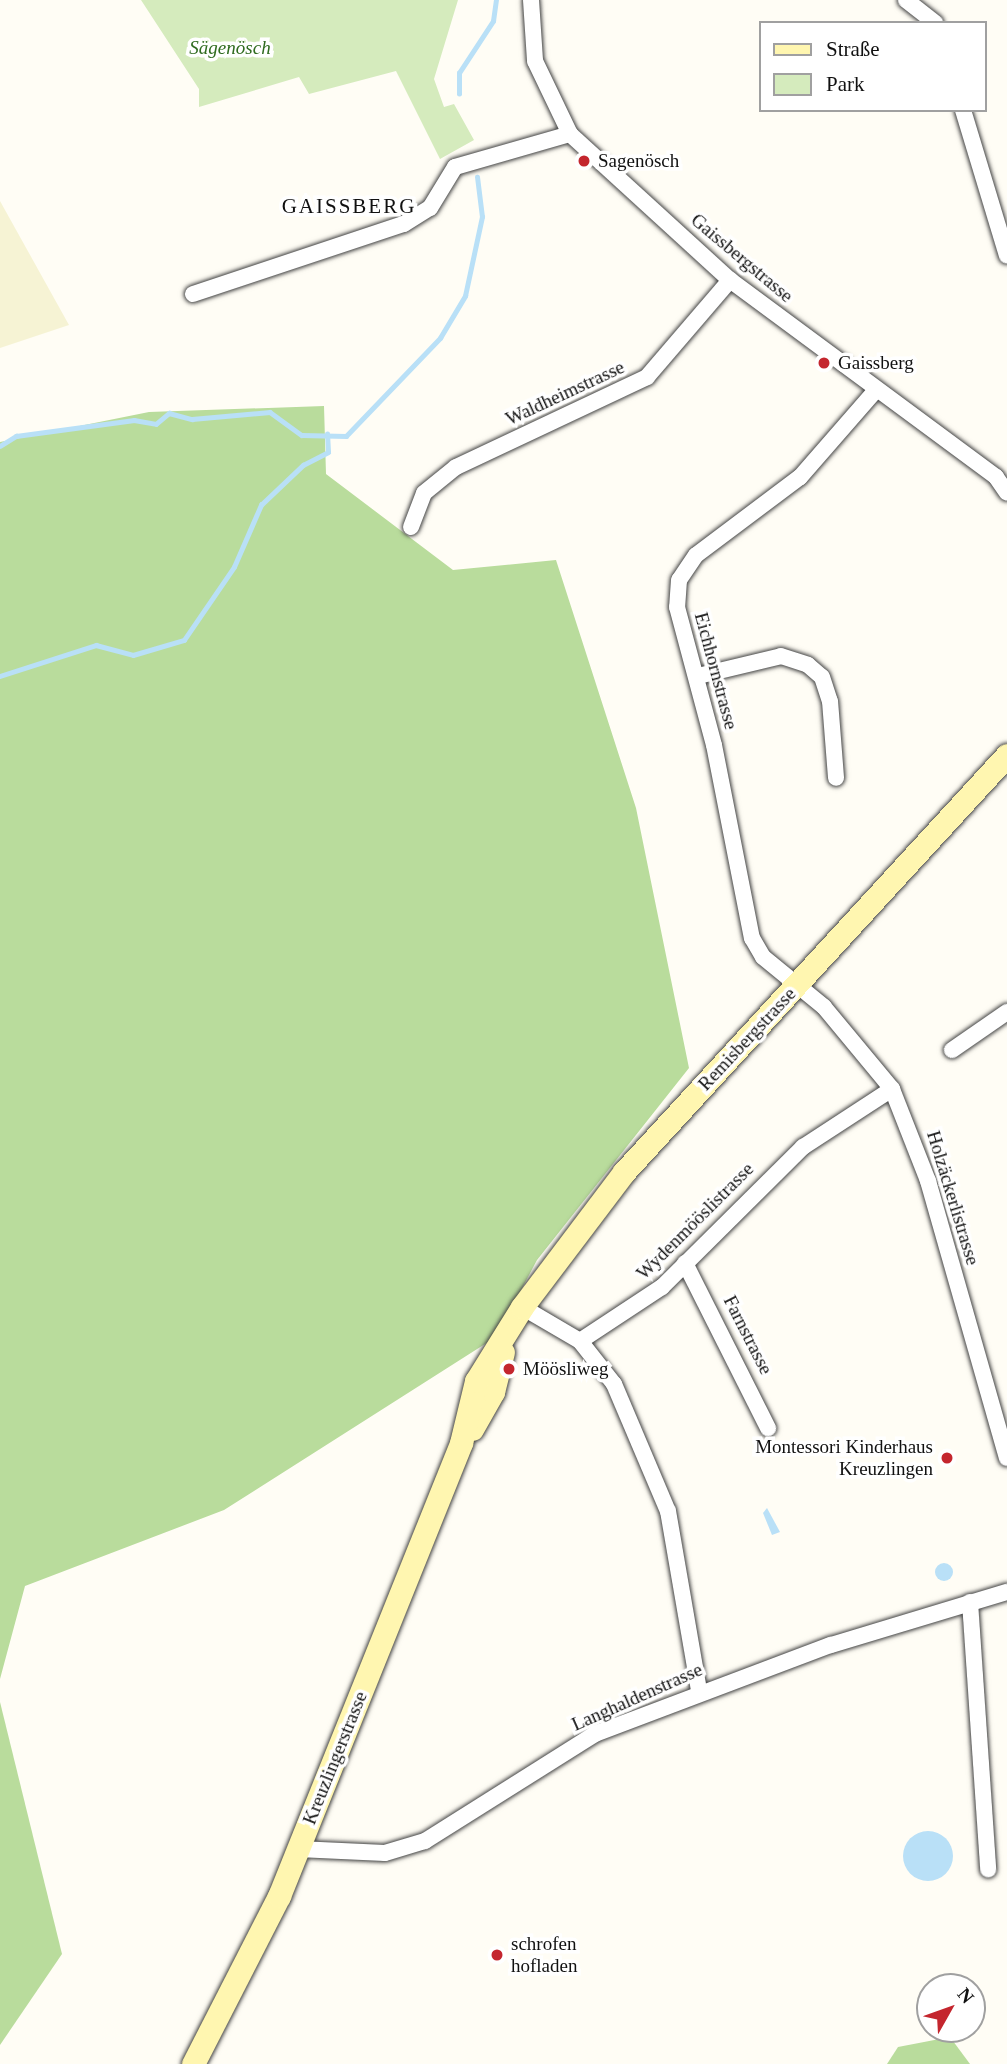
<!DOCTYPE html>
<meta charset="utf-8">
<style>
body{margin:0}
#map{position:relative;width:1007px;height:2064px;overflow:hidden;background:#fffdf5;font-family:Georgia,serif}
div>[style]{position:absolute}
.farmland>*{inset:0;background:#f6f3d4}
.green>*{inset:0;background:#d5ebbd}
.forest>*{inset:0;background:#b9dc9c}
.water>*{inset:0;background:#b9e0f7}
.round{border-radius:50%}
.stream>*{height:4.5px;margin:-2.25px;padding:0 2.25px;transform-origin:2.25px;border-radius:2.25px;background:#b9e0f7}
.roads{filter:drop-shadow(0 0 2px #444) drop-shadow(0 0 2px #444)}
.street>*{height:16px;margin:-8px;padding:0 8px;transform-origin:8px;border-radius:8px;background:#fff}
.secondary>*{height:23px;margin:-11.5px;padding:0 11.5px;transform-origin:11.5px;border-radius:11.5px;background:#fff6b0}
.dots>*{width:19px;height:19px;translate:-50% -50%;box-sizing:border-box;border:4px solid #fff;border-radius:50%}
span{translate:-50% -50%;white-space:nowrap;text-align:center;line-height:1.15;-webkit-text-stroke:7px #fff;paint-order:stroke}
.park-label{font-size:19px;color:#2f6b1f;font-style:italic}
.poi-label{font-size:19px;color:#111}
.left{translate:0 -50%;text-align:left}
.right{translate:-100% -50%;text-align:right}
.street-label{font-size:19px;color:#111}
.neighbourhood-label{font-size:21px;color:#111;letter-spacing:2px}
.legend{position:absolute;left:759px;top:21px;width:228px;height:91px;box-sizing:border-box;background:#fff;border:2px solid #a0a0a0;margin:0;padding:9px 12px;list-style:none;font-size:21px;color:#111}
.legend li{display:flex;align-items:center;gap:14px;height:35px}
.legend b{width:35px;border:2px solid #a0a0a0}
.north{position:absolute;left:916px;top:1973px;width:70px;height:70px;box-sizing:border-box;background:#fff;border:2px solid #a0a0a0;border-radius:50%;rotate:50deg;font-size:19px;font-weight:700;line-height:28px;text-align:center;color:#111}
.north::after{content:'';display:block;margin:auto;width:24px;height:32px;background:#c4262e;clip-path:polygon(50% 0,100% 100%,50% 72%,0 100%)}
</style>
<div id="map">
<div class="farmland">
<div style="clip-path:polygon(0 201px,69px 325px,0 348px)"></div>
</div>
<div class="green">
<div style="clip-path:polygon(141px 0,458px 0,434px 79px,444px 107px,454px 104px,474px 140px,440px 159px,396px 71px,309px 94px,299px 77px,199px 107px,199px 89px)"></div>
</div>
<div class="forest">
<div style="clip-path:polygon(324px 406px,326px 474px,453px 570px,556px 560px,636px 808px,689px 1068px,537px 1260px,496px 1337px,224px 1510px,25px 1586px,0 1679px,0 442px,149px 412px)"></div>
<div style="clip-path:polygon(0 1702px,62px 1954px,0 2045px)"></div>
<div style="clip-path:polygon(950px 2037px,970px 2064px,887px 2064px,898px 2047px)"></div>
</div>
<div class="water">
<div style="clip-path:polygon(767px 1508px,780px 1532px,772px 1535px,763px 1513px)"></div>
<div class="round" style="left:935px;top:1563px;width:18px;height:18px"></div>
<div class="round" style="left:903px;top:1831px;width:50px;height:50px"></div>
</div>
<div class="stream">
<div style="left:459px;top:94px;width:21px;rotate:-90deg"></div>
<div style="left:459px;top:73px;width:62px;rotate:-56.8deg"></div>
<div style="left:493px;top:21px;width:21px;rotate:-82deg"></div>
<div style="left:0;top:446px;width:19px;rotate:-32deg"></div>
<div style="left:16px;top:436px;width:119px;rotate:-7.7deg"></div>
<div style="left:134px;top:420px;width:22px;rotate:10deg"></div>
<div style="left:156px;top:424px;width:17px;rotate:-40deg"></div>
<div style="left:169px;top:413px;width:24px;rotate:15deg"></div>
<div style="left:192px;top:419px;width:78px;rotate:-5.1deg"></div>
<div style="left:270px;top:412px;width:39px;rotate:36deg"></div>
<div style="left:302px;top:435px;width:44px;rotate:1.3deg"></div>
<div style="left:346px;top:436px;width:136px;rotate:-46.2deg"></div>
<div style="left:440px;top:338px;width:49px;rotate:-59.2deg"></div>
<div style="left:465px;top:296px;width:81px;rotate:-77.9deg"></div>
<div style="left:482px;top:217px;width:40px;rotate:-97.1deg"></div>
<div style="left:0;top:676px;width:101px;rotate:-17.9deg"></div>
<div style="left:96px;top:645px;width:38px;rotate:15deg"></div>
<div style="left:133px;top:655px;width:53px;rotate:-16.4deg"></div>
<div style="left:184px;top:640px;width:88px;rotate:-55.6deg"></div>
<div style="left:234px;top:567px;width:68px;rotate:-66.5deg"></div>
<div style="left:261px;top:505px;width:58px;rotate:-43.6deg"></div>
<div style="left:303px;top:465px;width:28px;rotate:-27deg"></div>
<div style="left:328px;top:452px;width:18px;rotate:-93deg"></div>
</div>
<div class="roads">
<div class="street">
<div style="left:531px;top:0;width:61px;rotate:86.2deg"></div>
<div style="left:535px;top:61px;width:81px;rotate:64.4deg"></div>
<div style="left:570px;top:134px;width:217px;rotate:42.4deg"></div>
<div style="left:730px;top:280px;width:331px;rotate:36.5deg"></div>
<div style="left:996px;top:477px;width:19px;rotate:55deg"></div>
<div style="left:906px;top:0;width:37px;rotate:38deg"></div>
<div style="left:963px;top:110px;width:152px;rotate:73.2deg"></div>
<div style="left:193px;top:294px;width:222px;rotate:-18.4deg"></div>
<div style="left:404px;top:224px;width:31px;rotate:-32deg"></div>
<div style="left:430px;top:208px;width:48px;rotate:-58.6deg"></div>
<div style="left:455px;top:167px;width:120px;rotate:-16deg"></div>
<div style="left:876px;top:390px;width:116px;rotate:131.1deg"></div>
<div style="left:800px;top:477px;width:130px;rotate:143.1deg"></div>
<div style="left:696px;top:555px;width:30px;rotate:124deg"></div>
<div style="left:679px;top:580px;width:27px;rotate:94deg"></div>
<div style="left:677px;top:607px;width:143px;rotate:75deg"></div>
<div style="left:714px;top:745px;width:197px;rotate:78.9deg"></div>
<div style="left:752px;top:938px;width:22px;rotate:60deg"></div>
<div style="left:763px;top:957px;width:79px;rotate:39.3deg"></div>
<div style="left:824px;top:1007px;width:107px;rotate:50.3deg"></div>
<div style="left:892px;top:1089px;width:99px;rotate:68.6deg"></div>
<div style="left:928px;top:1181px;width:288px;rotate:74.1deg"></div>
<div style="left:411px;top:527px;width:36px;rotate:-69deg"></div>
<div style="left:424px;top:493px;width:41px;rotate:-39.1deg"></div>
<div style="left:456px;top:467px;width:211px;rotate:-25.2deg"></div>
<div style="left:647px;top:377px;width:128px;rotate:-49.4deg"></div>
<div style="left:698px;top:676px;width:85px;rotate:-13.5deg"></div>
<div style="left:781px;top:656px;width:28px;rotate:18deg"></div>
<div style="left:808px;top:665px;width:18px;rotate:41deg"></div>
<div style="left:822px;top:677px;width:25px;rotate:72deg"></div>
<div style="left:830px;top:701px;width:77px;rotate:85.5deg"></div>
<div style="left:952px;top:1050px;width:67px;rotate:-34.6deg"></div>
<div style="left:685px;top:1263px;width:185px;rotate:63.3deg"></div>
<div style="left:522px;top:1307px;width:67px;rotate:30.4deg"></div>
<div style="left:580px;top:1341px;width:55px;rotate:51.7deg"></div>
<div style="left:614px;top:1384px;width:138px;rotate:67deg"></div>
<div style="left:668px;top:1511px;width:183px;rotate:80.2deg"></div>
<div style="left:580px;top:1341px;width:98px;rotate:-33.4deg"></div>
<div style="left:662px;top:1287px;width:199px;rotate:-44.8deg"></div>
<div style="left:803px;top:1147px;width:106px;rotate:-33.1deg"></div>
<div style="left:970px;top:1602px;width:268px;rotate:86.1deg"></div>
<div style="left:298px;top:1849px;width:87px;rotate:2.6deg"></div>
<div style="left:385px;top:1853px;width:42px;rotate:-16.7deg"></div>
<div style="left:425px;top:1841px;width:201px;rotate:-32.2deg"></div>
<div style="left:595px;top:1734px;width:252px;rotate:-20.7deg"></div>
<div style="left:831px;top:1645px;width:184px;rotate:-16.8deg"></div>
</div>
<div class="secondary">
<div style="left:472px;top:1429px;width:43px;rotate:-60.4deg"></div>
<div style="left:493px;top:1392px;width:41px;rotate:-76deg"></div>
<div style="left:193px;top:2064px;width:189px;rotate:-62.9deg"></div>
<div style="left:279px;top:1896px;width:488px;rotate:-68.1deg"></div>
<div style="left:461px;top:1443px;width:64px;rotate:-76.4deg"></div>
<div style="left:476px;top:1381px;width:87px;rotate:-58.1deg"></div>
<div style="left:522px;top:1307px;width:169px;rotate:-52.9deg"></div>
<div style="left:624px;top:1172px;width:566px;rotate:-47.43deg"></div>
</div>
</div>
<div class="dots">
<div style="left:584px;top:161px;background:#c4262e"></div>
<div style="left:824px;top:363px;background:#c4262e"></div>
<div style="left:509px;top:1369px;background:#c4262e"></div>
<div style="left:947px;top:1458px;background:#c4262e"></div>
<div style="left:497px;top:1955px;background:#c4262e"></div>
</div>
<div class="park-label">
<span style="left:230px;top:48px">Sägenösch</span>
</div>
<div class="poi-label">
<span class="left" style="left:598px;top:161px">Sagenösch</span>
<span class="left" style="left:838px;top:363px">Gaissberg</span>
<span class="left" style="left:523px;top:1369px">Möösliweg</span>
<span class="right" style="left:933px;top:1458px">Montessori Kinderhaus<br>Kreuzlingen</span>
<span class="left" style="left:511px;top:1955px">schrofen<br>hofladen</span>
</div>
<div class="street-label">
<span style="left:742px;top:258px;rotate:40deg">Gaissbergstrasse</span>
<span style="left:565px;top:393px;rotate:-25deg">Waldheimstrasse</span>
<span style="left:716px;top:671px;rotate:75deg">Eichhornstrasse</span>
<span style="left:747px;top:1039px;rotate:-47deg">Remisbergstrasse</span>
<span style="left:953px;top:1198px;rotate:73deg">Holzäckerlistrasse</span>
<span style="left:695px;top:1221px;rotate:-45deg">Wydenmööslistrasse</span>
<span style="left:748px;top:1335px;rotate:63deg">Farnstrasse</span>
<span style="left:637px;top:1697px;rotate:-24deg">Langhaldenstrasse</span>
<span style="left:335px;top:1758px;rotate:-68deg">Kreuzlingerstrasse</span>
</div>
<div class="neighbourhood-label">
<span style="left:349px;top:206px">GAISSBERG</span>
</div>
<ul class="legend">
<li><b style="height:9px;background:#fff6b0"></b>Straße</li>
<li><b style="height:19px;background:#d5ebbd"></b>Park</li>
</ul>
<div class="north">N</div>
</div>
